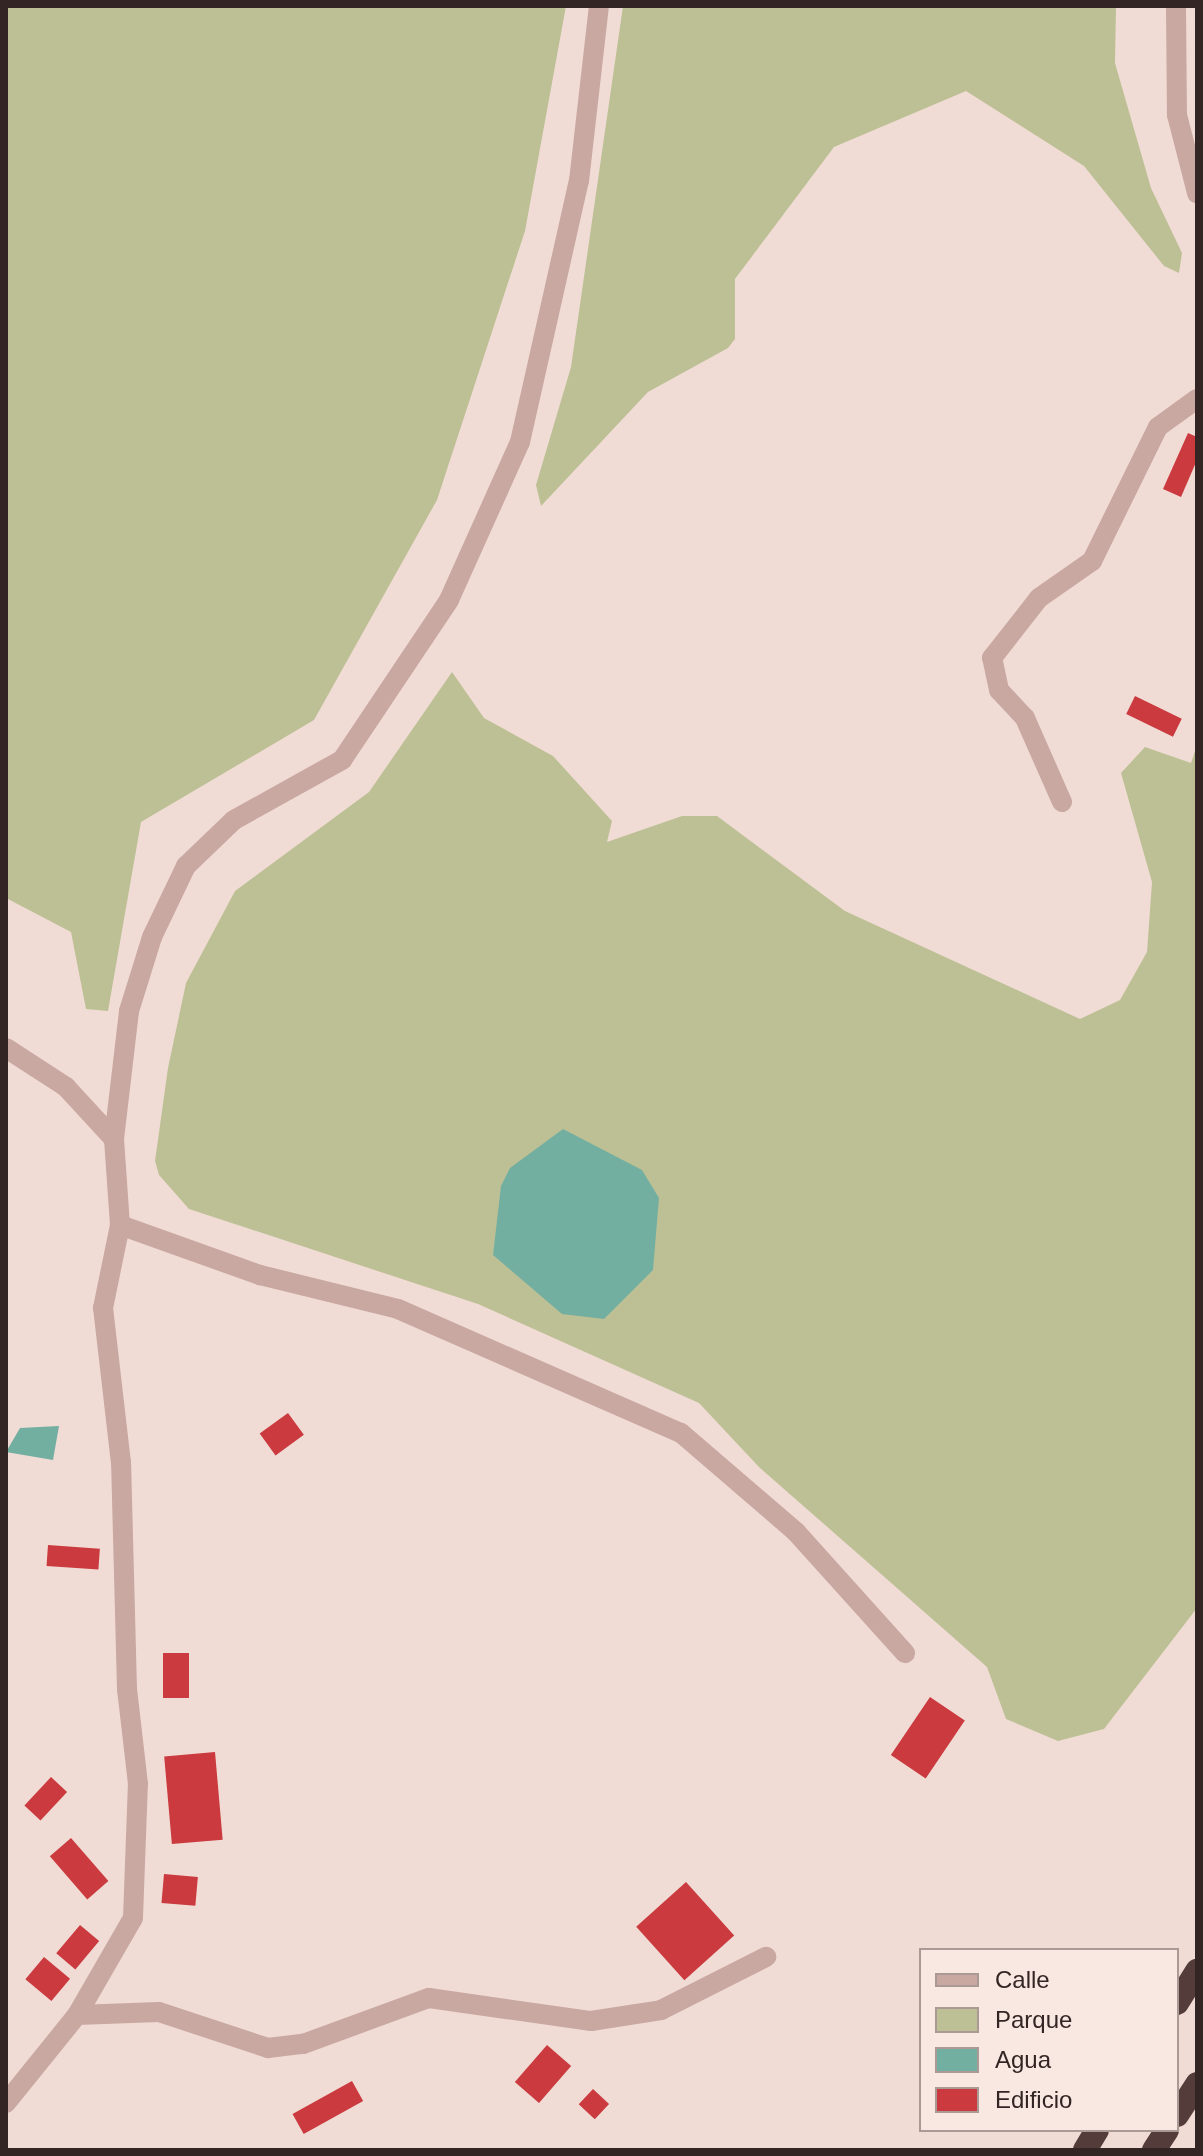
<!DOCTYPE html>
<style>
body{margin:0}
#map{position:relative;width:1203px;height:2156px;overflow:hidden;background:#f1dcd5;font-family:Arial,sans-serif}
div>[style]{position:absolute}
.green>*{inset:0;background:#bdc095}
.water>*{inset:0;background:#73afa1}
.building>*{inset:0;background:#ca3a3f;transform-origin:0 0}
.lane>*{height:20px;margin:-10px;padding:0 10px;transform-origin:10px;border-radius:10px;background:#c9a8a1}
.street>*{height:20px;margin:-10px;padding:0 10px;transform-origin:10px;border-radius:10px;background:#c9a8a1}
.highway>*{height:24px;margin:-12px;padding:0 12px;transform-origin:12px;border-radius:12px;background:#543c3b}
span{translate:-50% -50%;white-space:nowrap;text-align:center;line-height:1.15;-webkit-text-stroke:8px #f9e7e1;paint-order:stroke}
.frame{position:absolute;inset:0;border:8px solid #332524;pointer-events:none}
.legend{position:absolute;left:919px;top:1948px;width:260px;height:184px;box-sizing:border-box;background:#f9e7e1;border:2px solid #aa9995;margin:0;padding:10px 14px;list-style:none;font-size:24px;color:#332524}
.legend li{display:flex;align-items:center;gap:16px;height:40px}
.legend b{width:40px;border:2px solid #aa9995}
</style>
<div id="map">
<div class="green">
<div style="clip-path:polygon(6px 6px,566px 6px,525px 231px,437px 500px,314px 720px,141px 822px,108px 1011px,86px 1009px,71px 932px,6px 898px)"></div>
<div style="clip-path:polygon(623px 6px,1116px 6px,1115px 63px,1151px 188px,1182px 253px,1179px 273px,1164px 266px,1084px 166px,966px 91px,834px 147px,735px 279px,735px 339px,728px 348px,648px 392px,541px 506px,536px 485px,571px 367px)"></div>
<div style="clip-path:polygon(452px 672px,484px 718px,553px 756px,612px 821px,607px 842px,682px 816px,717px 816px,845px 911px,1080px 1019px,1120px 1000px,1147px 952px,1152px 882px,1121px 773px,1145px 747px,1191px 763px,1197px 745px,1197px 1608px,1104px 1729px,1058px 1741px,1006px 1719px,987px 1667px,759px 1467px,699px 1403px,478px 1304px,189px 1209px,159px 1175px,155px 1161px,168px 1068px,186px 983px,235px 891px,369px 792px)"></div>
</div>
<div class="water">
<div style="clip-path:polygon(563px 1129px,642px 1170px,659px 1198px,653px 1270px,604px 1319px,562px 1314px,493px 1255px,501px 1186px,510px 1168px)"></div>
<div style="clip-path:polygon(59px 1426px,53px 1460px,6px 1452px,20px 1428px)"></div>
</div>
<div class="building">
<div style="clip-path:polygon(1188px 433px,1197px 437px,1197px 460px,1181px 497px,1163px 489px)"></div>
<div style="left:1135px;top:696px;width:52px;height:20px;rotate:26deg"></div>
<div style="left:288px;top:1413px;width:27px;height:35px;rotate:54deg"></div>
<div style="left:48px;top:1545px;width:52px;height:21px;rotate:4deg"></div>
<div style="left:163px;top:1653px;width:26px;height:45px"></div>
<div style="left:930px;top:1697px;width:42px;height:70px;rotate:34deg"></div>
<div style="left:215px;top:1752px;width:88px;height:51px;rotate:85deg"></div>
<div style="left:51px;top:1777px;width:22px;height:39px;rotate:43deg"></div>
<div style="left:71px;top:1838px;width:57px;height:28px;rotate:49deg"></div>
<div style="left:164px;top:1874px;width:34px;height:29px;rotate:5deg"></div>
<div style="left:686px;top:1882px;width:72px;height:67px;rotate:48deg"></div>
<div style="left:80px;top:1925px;width:25px;height:37px;rotate:40deg"></div>
<div style="left:44px;top:1957px;width:34px;height:29px;rotate:40deg"></div>
<div style="left:547px;top:2045px;width:32px;height:49px;rotate:41deg"></div>
<div style="left:352px;top:2081px;width:23px;height:68px;rotate:61deg"></div>
<div style="left:593px;top:2089px;width:22px;height:21px;rotate:43deg"></div>
</div>
<div class="lane">
<div style="left:1062px;top:802px;width:92px;rotate:-113.8deg"></div>
<div style="left:1025px;top:718px;width:38px;rotate:-133deg"></div>
<div style="left:999px;top:690px;width:33px;rotate:-102deg"></div>
<div style="left:992px;top:658px;width:76px;rotate:-51.9deg"></div>
<div style="left:1039px;top:598px;width:65px;rotate:-34.9deg"></div>
<div style="left:1092px;top:561px;width:149px;rotate:-63.8deg"></div>
<div style="left:1158px;top:427px;width:48px;rotate:-35.7deg"></div>
<div style="left:6px;top:1048px;width:72px;rotate:33deg"></div>
<div style="left:66px;top:1087px;width:71px;rotate:47.3deg"></div>
<div style="left:120px;top:1225px;width:149px;rotate:19.7deg"></div>
<div style="left:260px;top:1275px;width:142px;rotate:13.8deg"></div>
<div style="left:398px;top:1309px;width:309px;rotate:23.7deg"></div>
<div style="left:681px;top:1433px;width:152px;rotate:40.7deg"></div>
<div style="left:796px;top:1532px;width:163px;rotate:48deg"></div>
<div style="left:77px;top:2015px;width:82px;rotate:-2.1deg"></div>
<div style="left:159px;top:2012px;width:115px;rotate:18.3deg"></div>
<div style="left:268px;top:2048px;width:35px;rotate:-7deg"></div>
<div style="left:303px;top:2044px;width:134px;rotate:-20.1deg"></div>
<div style="left:429px;top:1998px;width:164px;rotate:8.1deg"></div>
<div style="left:591px;top:2021px;width:71px;rotate:-8.9deg"></div>
<div style="left:661px;top:2010px;width:118px;rotate:-26.8deg"></div>
</div>
<div class="street">
<div style="left:1176px;top:6px;width:109px;rotate:89.5deg"></div>
<div style="left:1177px;top:115px;width:81px;rotate:75.6deg"></div>
<div style="left:6px;top:2103px;width:113px;rotate:-51.1deg"></div>
<div style="left:77px;top:2015px;width:112px;rotate:-60deg"></div>
<div style="left:133px;top:1918px;width:134px;rotate:-87.9deg"></div>
<div style="left:138px;top:1784px;width:96px;rotate:-96.6deg"></div>
<div style="left:127px;top:1689px;width:226px;rotate:-91.5deg"></div>
<div style="left:121px;top:1463px;width:156px;rotate:-96.6deg"></div>
<div style="left:103px;top:1308px;width:85px;rotate:-78.4deg"></div>
<div style="left:120px;top:1225px;width:86px;rotate:-94deg"></div>
<div style="left:114px;top:1139px;width:129px;rotate:-83.3deg"></div>
<div style="left:129px;top:1011px;width:77px;rotate:-72.7deg"></div>
<div style="left:152px;top:937px;width:79px;rotate:-64.4deg"></div>
<div style="left:186px;top:866px;width:66px;rotate:-43.8deg"></div>
<div style="left:234px;top:820px;width:124px;rotate:-29.1deg"></div>
<div style="left:342px;top:760px;width:192px;rotate:-56.2deg"></div>
<div style="left:449px;top:600px;width:173px;rotate:-65.8deg"></div>
<div style="left:520px;top:442px;width:268px;rotate:-77.3deg"></div>
<div style="left:579px;top:181px;width:176px;rotate:-83.5deg"></div>
</div>
<div class="highway">
<div style="left:1177px;top:2003px;width:38px;rotate:-58deg"></div>
<div style="left:1177px;top:2115px;width:37px;rotate:-57deg"></div>
<div style="left:1085px;top:2150px;width:23px;rotate:-59deg"></div>
<div style="left:1154px;top:2150px;width:24px;rotate:-57deg"></div>
</div>
<div class="frame"></div>
<ul class="legend">
<li><b style="height:10px;background:#c9a8a1"></b>Calle</li>
<li><b style="height:22px;background:#bdc095"></b>Parque</li>
<li><b style="height:22px;background:#73afa1"></b>Agua</li>
<li><b style="height:22px;background:#ca3a3f"></b>Edificio</li>
</ul>
</div>
